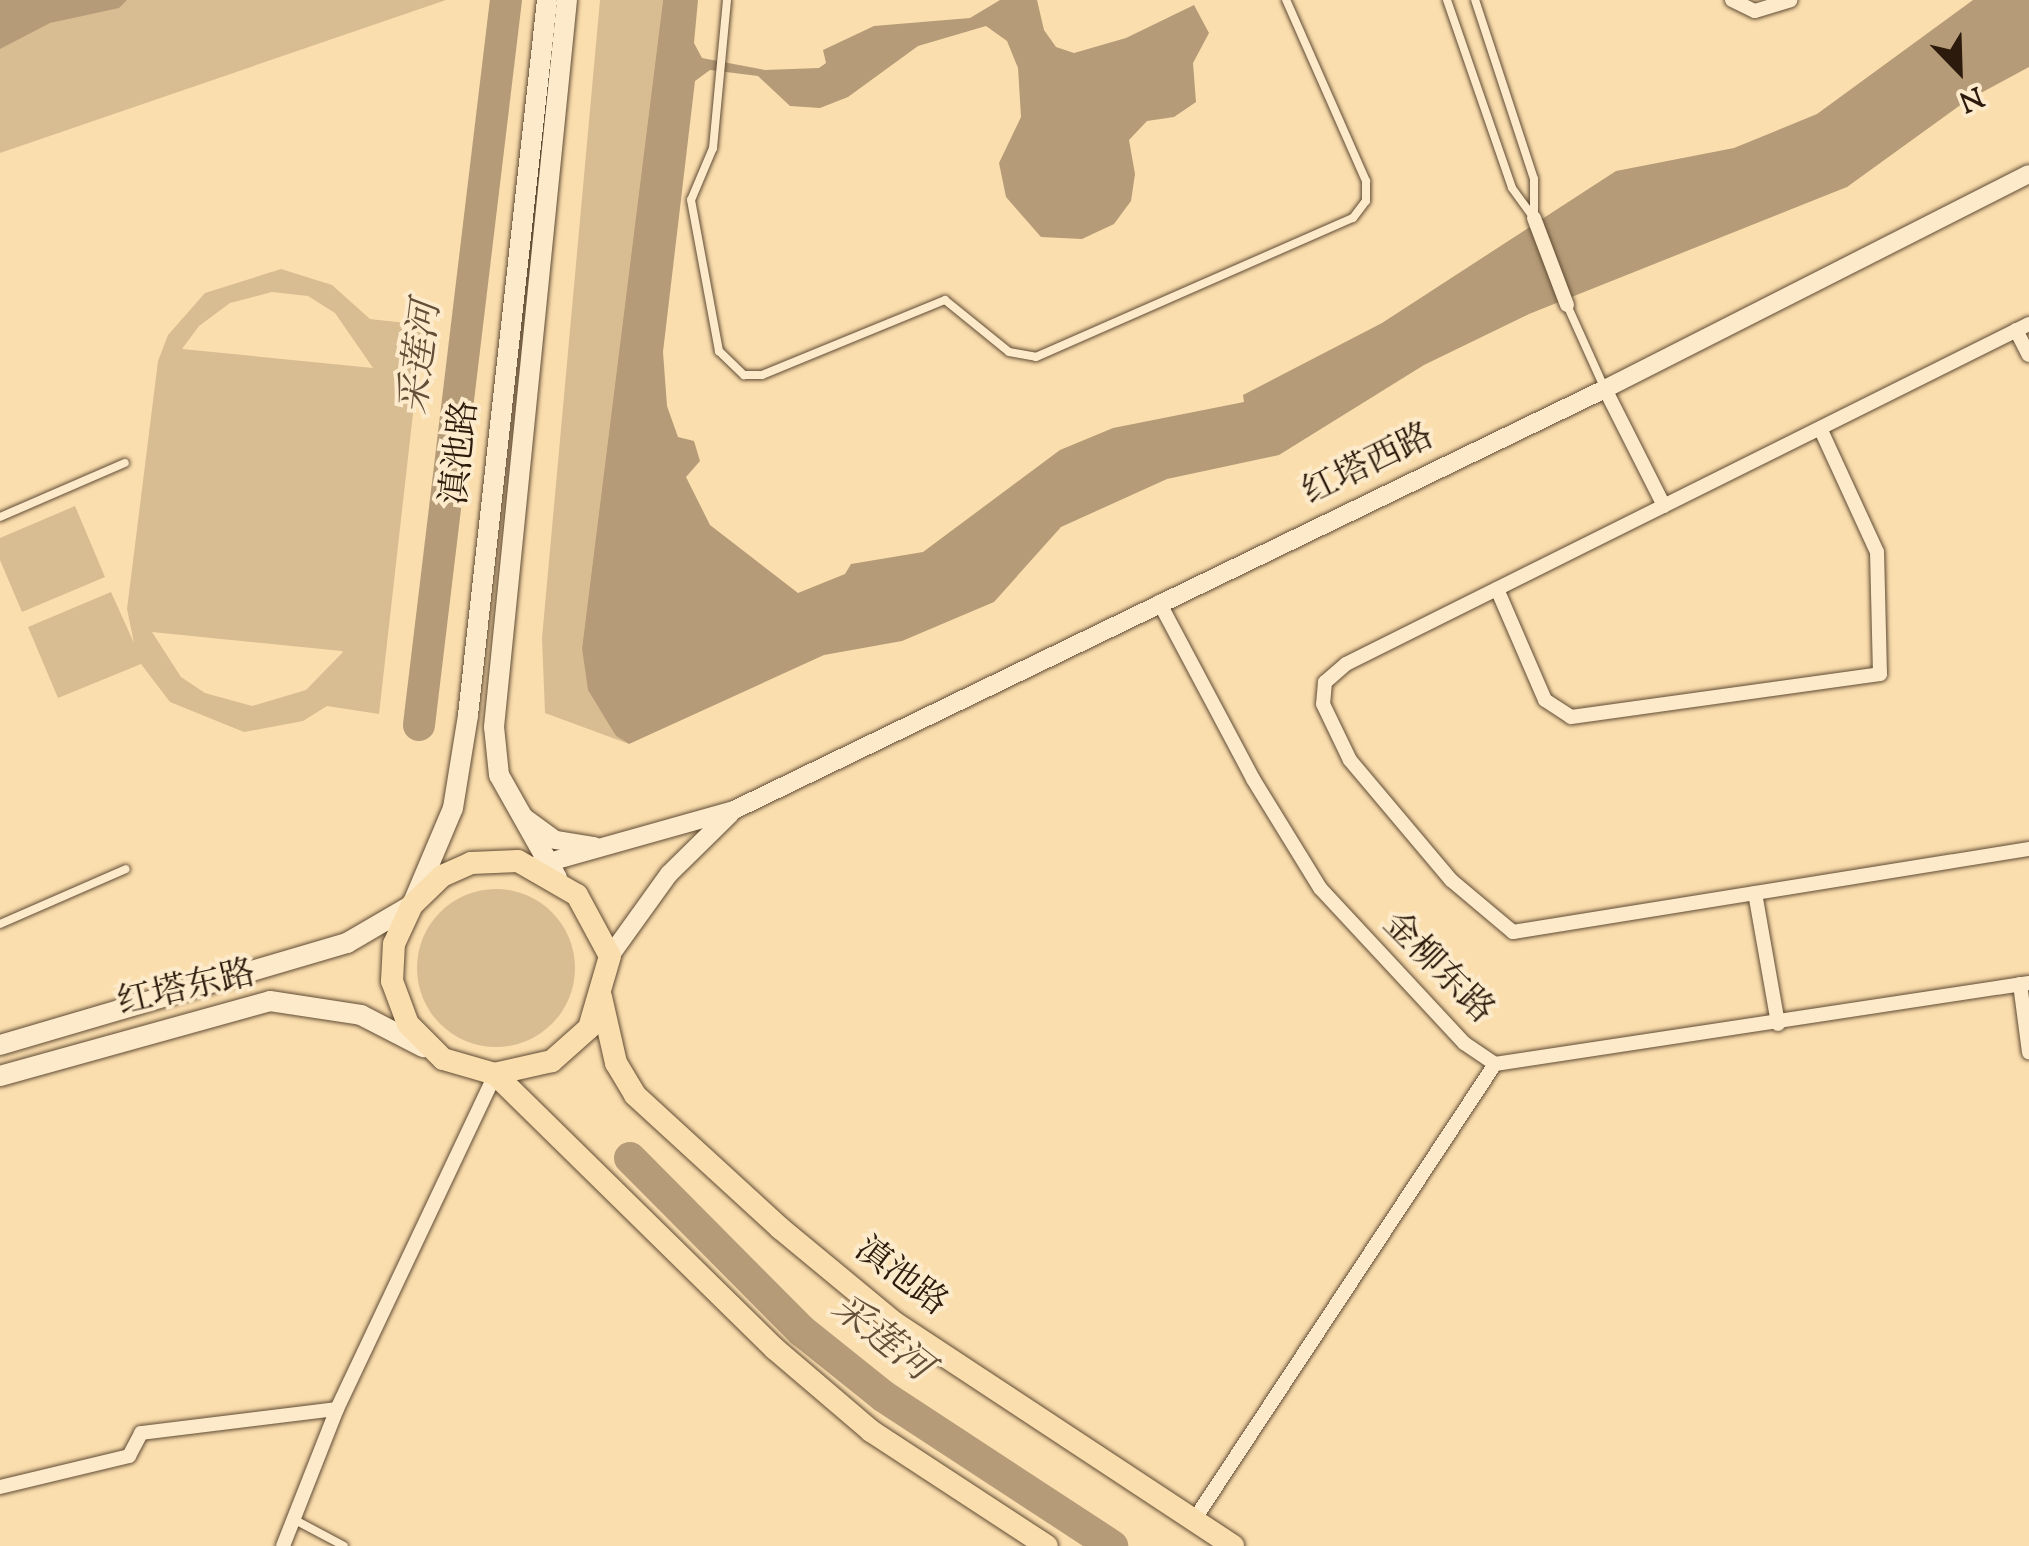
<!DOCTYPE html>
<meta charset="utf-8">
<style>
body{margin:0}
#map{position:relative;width:2029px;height:1546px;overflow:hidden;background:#fbdeae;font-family:"Sorts Mill Goudy","Noto Serif SC",serif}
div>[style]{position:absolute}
.green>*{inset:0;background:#d8bd92}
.round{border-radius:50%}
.water>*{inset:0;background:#b59b77}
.river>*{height:32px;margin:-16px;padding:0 16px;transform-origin:16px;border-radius:16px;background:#b59b77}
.roads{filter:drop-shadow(0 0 2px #604b34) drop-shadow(0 0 2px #604b34)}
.service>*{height:8px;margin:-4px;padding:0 4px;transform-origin:4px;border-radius:4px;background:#fceaca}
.minor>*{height:14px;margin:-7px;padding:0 7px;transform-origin:7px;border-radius:7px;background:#fceaca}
.tertiary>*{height:18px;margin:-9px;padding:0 9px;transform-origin:9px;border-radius:9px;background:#fceaca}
.secondary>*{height:20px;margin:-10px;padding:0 10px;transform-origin:10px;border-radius:10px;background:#fceaca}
.primary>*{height:22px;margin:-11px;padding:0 11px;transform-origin:11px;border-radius:11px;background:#fbdeae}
span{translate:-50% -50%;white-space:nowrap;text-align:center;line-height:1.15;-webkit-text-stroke:8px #fceaca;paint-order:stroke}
.street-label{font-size:35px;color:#2c1a0c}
.water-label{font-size:38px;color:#634e37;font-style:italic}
.north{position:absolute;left:1909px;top:20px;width:100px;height:100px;-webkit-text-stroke:8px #fceaca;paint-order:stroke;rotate:157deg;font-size:28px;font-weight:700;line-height:40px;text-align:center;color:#2c1a0c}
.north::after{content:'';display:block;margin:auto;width:35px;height:45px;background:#2c1a0c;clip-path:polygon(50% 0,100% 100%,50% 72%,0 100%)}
</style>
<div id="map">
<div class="green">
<div style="clip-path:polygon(0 0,446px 0,0 153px)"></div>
<div style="clip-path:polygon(600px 0,663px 0,582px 648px,616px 736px,629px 744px,545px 713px,542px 638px)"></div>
<div style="clip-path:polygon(evenodd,281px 269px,332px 285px,370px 319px,423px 325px,379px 714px,327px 706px,303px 721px,244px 732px,170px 702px,141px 664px,58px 698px,28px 627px,111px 592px,134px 643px,127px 609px,158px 361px,168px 335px,205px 293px,281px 269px,272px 292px,308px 296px,335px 313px,373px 368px,182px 349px,199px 326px,230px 303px,272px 292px,281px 269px,152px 632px,342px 651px,343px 652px,306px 690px,252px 706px,205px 693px,181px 677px,152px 632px)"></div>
<div style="clip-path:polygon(75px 506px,105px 577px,22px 612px,0 560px,0 538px)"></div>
<div class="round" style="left:417px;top:889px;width:158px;height:158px"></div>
</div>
<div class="water">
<div style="clip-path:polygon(0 0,127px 0,119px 8px,50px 23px,0 49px)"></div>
<div style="clip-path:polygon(663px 0,698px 0,694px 43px,702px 58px,765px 70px,819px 68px,826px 63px,823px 50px,874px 26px,970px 18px,1000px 0,1037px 0,1044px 30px,1056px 47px,1074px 53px,1126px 38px,1194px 5px,1209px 33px,1193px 63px,1196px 102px,1174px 117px,1147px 121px,1129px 140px,1135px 174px,1131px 201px,1114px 224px,1082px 239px,1041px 237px,1006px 197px,999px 163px,1021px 117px,1018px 68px,1007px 41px,986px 26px,918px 46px,848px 97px,820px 108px,790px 106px,758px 76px,710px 70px,695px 81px,663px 352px,667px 406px,678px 437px,694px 441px,700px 461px,686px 477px,710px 525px,798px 593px,845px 574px,851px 564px,923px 552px,1060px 450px,1113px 428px,1244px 402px,1243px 395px,1382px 323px,1616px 171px,1734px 148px,1817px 114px,1973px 0,2029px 0,2029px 67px,1966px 101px,1847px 187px,1529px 314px,1424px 365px,1279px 455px,1167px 479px,1061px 527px,994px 602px,902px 641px,824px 655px,629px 744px,616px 736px,588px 690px,582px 648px)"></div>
</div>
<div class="river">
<div style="left:419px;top:725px;width:730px;rotate:-83.16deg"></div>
<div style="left:630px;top:1158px;width:244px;rotate:45.2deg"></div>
<div style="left:802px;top:1331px;width:104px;rotate:38.7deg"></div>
<div style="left:883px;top:1396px;width:274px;rotate:33.2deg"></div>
</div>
<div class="roads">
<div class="service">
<div style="left:727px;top:0;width:149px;rotate:95.4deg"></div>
<div style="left:713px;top:148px;width:56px;rotate:112.9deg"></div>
<div style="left:691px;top:200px;width:154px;rotate:79.5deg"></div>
<div style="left:719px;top:351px;width:35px;rotate:44deg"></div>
<div style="left:744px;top:375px;width:18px"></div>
<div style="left:762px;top:375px;width:198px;rotate:-22.3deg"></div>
<div style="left:945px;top:300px;width:82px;rotate:39.1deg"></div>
<div style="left:1009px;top:352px;width:27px;rotate:10deg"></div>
<div style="left:1036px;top:357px;width:346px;rotate:-23.7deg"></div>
<div style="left:1353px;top:218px;width:21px;rotate:-53deg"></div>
<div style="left:1366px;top:201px;width:20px;rotate:-90deg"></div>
<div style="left:1366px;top:181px;width:198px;rotate:-113.8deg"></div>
<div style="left:1447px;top:0;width:199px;rotate:70.9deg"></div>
<div style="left:1512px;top:188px;width:37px;rotate:54deg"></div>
<div style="left:1534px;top:218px;width:39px;rotate:-90deg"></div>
<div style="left:1534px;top:179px;width:188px;rotate:-108.2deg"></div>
<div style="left:1567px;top:305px;width:92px;rotate:65.7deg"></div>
<div style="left:0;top:517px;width:136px;rotate:-23.4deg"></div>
<div style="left:0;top:924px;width:137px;rotate:-23.6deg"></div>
<div style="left:297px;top:1521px;width:53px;rotate:28deg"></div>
</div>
<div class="minor">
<div style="left:1732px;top:0;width:25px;rotate:26deg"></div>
<div style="left:1755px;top:11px;width:37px;rotate:-17deg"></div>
<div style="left:1534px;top:218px;width:93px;rotate:69.2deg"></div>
<div style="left:2029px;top:324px;width:763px;rotate:153.54deg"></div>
<div style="left:1346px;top:664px;width:28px;rotate:139deg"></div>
<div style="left:1325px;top:682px;width:22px;rotate:95deg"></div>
<div style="left:1323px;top:704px;width:62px;rotate:64.3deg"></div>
<div style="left:1350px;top:760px;width:157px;rotate:49.9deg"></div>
<div style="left:1451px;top:880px;width:81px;rotate:40deg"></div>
<div style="left:1513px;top:932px;width:523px;rotate:-9.14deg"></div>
<div style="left:2016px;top:330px;width:28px;rotate:63deg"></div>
<div style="left:1605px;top:389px;width:131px;rotate:63.2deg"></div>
<div style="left:1497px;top:589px;width:121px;rotate:66.6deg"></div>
<div style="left:1545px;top:700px;width:31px;rotate:33deg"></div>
<div style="left:1571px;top:717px;width:312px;rotate:-7.9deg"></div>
<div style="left:1880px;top:674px;width:122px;rotate:-91.4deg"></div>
<div style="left:1877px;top:552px;width:136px;rotate:-114.7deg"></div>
<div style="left:1159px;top:602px;width:200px;rotate:62deg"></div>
<div style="left:1253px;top:779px;width:128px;rotate:58.4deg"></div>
<div style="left:1320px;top:888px;width:212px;rotate:47.1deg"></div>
<div style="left:1464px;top:1043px;width:37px;rotate:34deg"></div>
<div style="left:1495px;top:1064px;width:540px;rotate:-8.63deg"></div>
<div style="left:1755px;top:893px;width:133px;rotate:80deg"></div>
<div style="left:2020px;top:984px;width:69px;rotate:82.5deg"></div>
<div style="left:0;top:1487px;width:133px;rotate:-13.5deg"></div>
<div style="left:129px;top:1456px;width:26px;rotate:-62deg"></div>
<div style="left:141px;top:1433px;width:197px;rotate:-7deg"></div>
<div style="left:1194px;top:1520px;width:546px;rotate:-56.57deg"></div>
<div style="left:283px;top:1546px;width:147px;rotate:-68.5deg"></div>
<div style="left:337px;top:1409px;width:370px;rotate:-64.7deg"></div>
</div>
<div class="tertiary">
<div style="left:524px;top:817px;width:39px;rotate:36deg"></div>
<div style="left:556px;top:840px;width:39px;rotate:9deg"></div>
<div style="left:535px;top:866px;width:207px;rotate:-15.7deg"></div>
<div style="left:734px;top:810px;width:967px;rotate:-25.8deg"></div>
<div style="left:1605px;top:389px;width:475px;rotate:-26.9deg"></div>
<div style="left:610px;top:956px;width:101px;rotate:-54.3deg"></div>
<div style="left:669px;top:874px;width:86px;rotate:-44.5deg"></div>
</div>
<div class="secondary">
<div style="left:557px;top:878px;width:118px;rotate:-119.4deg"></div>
<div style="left:499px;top:775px;width:48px;rotate:-95.9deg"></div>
<div style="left:494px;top:727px;width:731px;rotate:-84.27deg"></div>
<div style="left:0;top:1045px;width:362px;rotate:-16.4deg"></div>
<div style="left:347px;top:943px;width:75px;rotate:-30.3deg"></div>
<div style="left:412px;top:905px;width:105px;rotate:-67.1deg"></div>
<div style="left:453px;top:808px;width:94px;rotate:-80.8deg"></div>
<div style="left:468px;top:715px;width:719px;rotate:-83.69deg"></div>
<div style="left:0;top:1076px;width:280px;rotate:-15.5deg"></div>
<div style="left:270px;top:1001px;width:92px;rotate:8.7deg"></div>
<div style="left:361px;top:1015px;width:70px;rotate:27.3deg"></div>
</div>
<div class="primary">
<div style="left:518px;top:861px;width:68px;rotate:30deg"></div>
<div style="left:577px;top:895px;width:69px;rotate:61.6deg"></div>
<div style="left:610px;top:956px;width:75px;rotate:106.3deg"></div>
<div style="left:589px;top:1028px;width:50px;rotate:138.3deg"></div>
<div style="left:552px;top:1061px;width:58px;rotate:167.2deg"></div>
<div style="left:495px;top:1074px;width:54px;rotate:-163.9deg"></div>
<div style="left:443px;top:1059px;width:49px;rotate:-135deg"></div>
<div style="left:408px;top:1024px;width:46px;rotate:-110.4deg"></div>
<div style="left:392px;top:981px;width:37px;rotate:-87deg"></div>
<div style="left:394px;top:944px;width:43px;rotate:-65.2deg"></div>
<div style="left:412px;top:905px;width:42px;rotate:-44deg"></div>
<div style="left:442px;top:876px;width:32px;rotate:-24deg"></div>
<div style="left:471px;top:863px;width:47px;rotate:-2.4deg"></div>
<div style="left:601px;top:997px;width:68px;rotate:77.2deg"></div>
<div style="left:616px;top:1063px;width:37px;rotate:59deg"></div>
<div style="left:635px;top:1095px;width:197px;rotate:42.5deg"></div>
<div style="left:780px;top:1228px;width:149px;rotate:39.6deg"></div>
<div style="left:895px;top:1323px;width:405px;rotate:33.4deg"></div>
<div style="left:495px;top:1074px;width:392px;rotate:44.5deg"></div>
<div style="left:775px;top:1349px;width:126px;rotate:40.5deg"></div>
<div style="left:871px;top:1431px;width:210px;rotate:33.2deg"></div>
</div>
</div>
<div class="street-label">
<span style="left:462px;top:453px;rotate:-84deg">滇池路</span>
<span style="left:1369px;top:466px;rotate:-26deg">红塔西路</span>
<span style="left:1437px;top:969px;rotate:45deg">金柳东路</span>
<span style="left:187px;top:990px;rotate:-13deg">红塔东路</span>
<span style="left:900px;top:1278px;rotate:37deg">滇池路</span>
</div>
<div class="water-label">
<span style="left:423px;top:358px;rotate:-83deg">采莲河</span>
<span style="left:880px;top:1340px;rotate:38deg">采莲河</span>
</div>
<div class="north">N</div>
</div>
